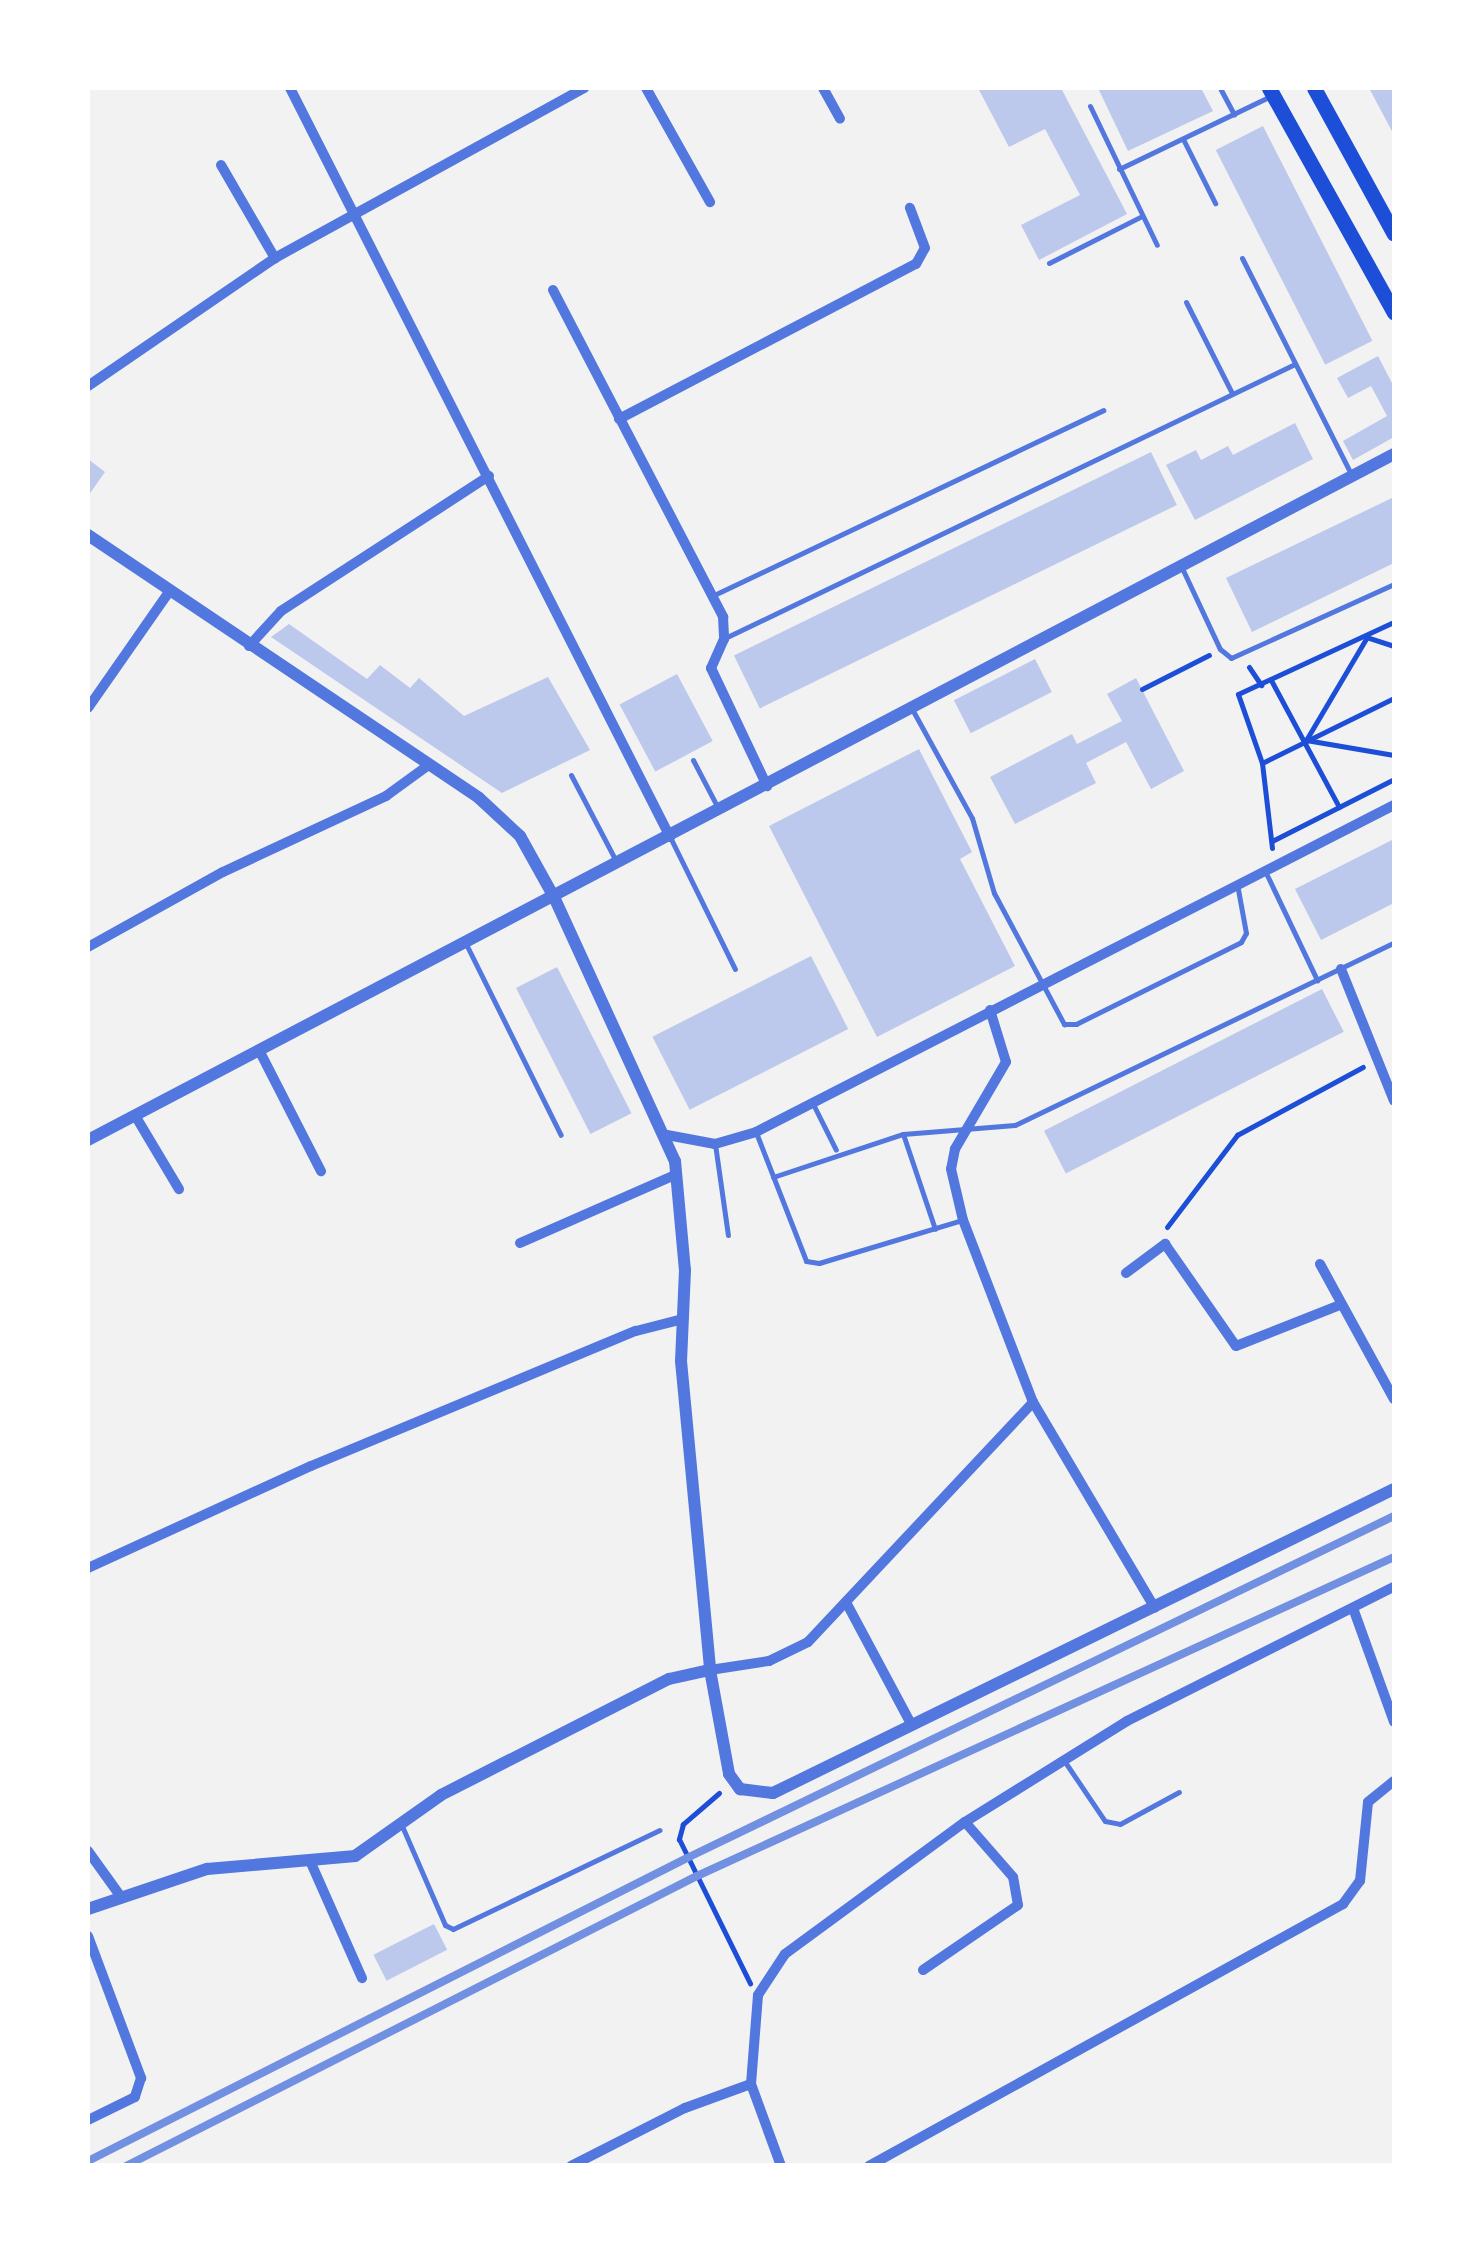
<!DOCTYPE html>
<style>
body{margin:0}
#map{position:relative;width:1482px;height:2253px;overflow:hidden;background:#f2f2f2;font-family:"PT Sans Narrow",sans-serif}
div>[style]{position:absolute}
.building>*{inset:0;background:#bdc9ec;transform-origin:0 0}
.path>*{height:5px;margin:-2.5px;padding:0 2.5px;transform-origin:2.5px;border-radius:2.5px;background:#1d4ed8}
.service>*{height:5px;margin:-2.5px;padding:0 2.5px;transform-origin:2.5px;border-radius:2.5px;background:#5277de}
.minor>*{height:10px;margin:-5px;padding:0 5px;transform-origin:5px;border-radius:5px;background:#5277de}
.tertiary>*{height:12px;margin:-6px;padding:0 6px;transform-origin:6px;border-radius:6px;background:#5277de}
.secondary>*{height:15px;margin:-7.5px;padding:0 7.5px;transform-origin:7.5px;border-radius:7.5px;background:#1d4ed8}
.rail>*{height:8px;margin:-4px;padding:0 4px;transform-origin:4px;border-radius:4px;background:#7290e2}
span{translate:-50% -50%;white-space:nowrap;text-align:center;line-height:1.15;-webkit-text-stroke:9px #fff;paint-order:stroke}
.frame{position:absolute;inset:0;border:90px solid #fff;pointer-events:none}
</style>
<div id="map">
<div class="building">
<div style="clip-path:polygon(978px 88px,1061px 88px,1127px 214px,1039px 260px,1021px 225px,1080px 195px,1045px 129px,1009px 147px)"></div>
<div style="clip-path:polygon(1098px 88px,1201px 88px,1213px 111px,1128px 151px)"></div>
<div style="clip-path:polygon(1369px 88px,1394px 88px,1394px 135px)"></div>
<div style="left:1263px;top:126px;width:241px;height:53px;rotate:63deg"></div>
<div style="clip-path:polygon(1378px 356px,1394px 387px,1394px 437px,1353px 460px,1343px 441px,1387px 416px,1371px 386px,1348px 398px,1337px 378px)"></div>
<div style="clip-path:polygon(1295px 423px,1313px 459px,1195px 520px,1166px 465px,1196px 450px,1201px 460px,1228px 446px,1233px 455px)"></div>
<div style="left:1151px;top:452px;width:59px;height:464px;rotate:64deg"></div>
<div style="clip-path:polygon(88px 459px,105px 472px,88px 496px)"></div>
<div style="clip-path:polygon(1394px 497px,1394px 563px,1252px 632px,1226px 578px)"></div>
<div style="clip-path:polygon(289px 624px,367px 679px,380px 665px,410px 688px,419px 678px,464px 716px,548px 677px,590px 750px,502px 793px,271px 637px)"></div>
<div style="left:1035px;top:659px;width:37px;height:91px;rotate:63deg"></div>
<div style="left:677px;top:674px;width:76px;height:65px;rotate:62deg"></div>
<div style="clip-path:polygon(1136px 678px,1184px 771px,1151px 789px,1126px 742px,1086px 763px,1096px 783px,1015px 824px,990px 777px,1072px 734px,1077px 744px,1122px 721px,1107px 694px)"></div>
<div style="clip-path:polygon(919px 749px,972px 852px,960px 859px,1015px 966px,877px 1037px,769px 826px)"></div>
<div style="clip-path:polygon(1394px 839px,1394px 903px,1321px 940px,1295px 889px)"></div>
<div style="left:811px;top:956px;width:82px;height:178px;rotate:63deg"></div>
<div style="left:557px;top:967px;width:164px;height:46px;rotate:63deg"></div>
<div style="left:1322px;top:989px;width:48px;height:312px;rotate:63deg"></div>
<div style="left:434px;top:1924px;width:29px;height:68px;rotate:63deg"></div>
</div>
<div class="path">
<div style="left:1394px;top:646px;width:28px;rotate:-162deg"></div>
<div style="left:1367px;top:637px;width:120px;rotate:120.6deg"></div>
<div style="left:1306px;top:740px;width:89px;rotate:9.7deg"></div>
<div style="left:1249px;top:667px;width:22px;rotate:56deg"></div>
<div style="left:1272px;top:682px;width:142px;rotate:61.8deg"></div>
<div style="left:1142px;top:689px;width:75px;rotate:-26.9deg"></div>
<div style="left:1262px;top:763px;width:73px;rotate:-109.2deg"></div>
<div style="left:1238px;top:694px;width:172px;rotate:-24.8deg"></div>
<div style="left:1272px;top:841px;width:137px;rotate:-26.9deg"></div>
<div style="left:1272px;top:848px;width:86px;rotate:-96.7deg"></div>
<div style="left:1262px;top:763px;width:147px;rotate:-26.2deg"></div>
<div style="left:1167px;top:1227px;width:116px;rotate:-52.7deg"></div>
<div style="left:1237px;top:1135px;width:143px;rotate:-28.4deg"></div>
<div style="left:719px;top:1793px;width:48px;rotate:139.3deg"></div>
<div style="left:683px;top:1824px;width:16px;rotate:105deg"></div>
<div style="left:679px;top:1839px;width:161px;rotate:63.8deg"></div>
</div>
<div class="service">
<div style="left:1220px;top:88px;width:30px;rotate:62deg"></div>
<div style="left:1090px;top:106px;width:154px;rotate:64.3deg"></div>
<div style="left:1183px;top:139px;width:72px;rotate:63.4deg"></div>
<div style="left:1119px;top:169px;width:169px;rotate:-25.7deg"></div>
<div style="left:1242px;top:258px;width:242px;rotate:63.2deg"></div>
<div style="left:1049px;top:263px;width:104px;rotate:-26.8deg"></div>
<div style="left:1186px;top:302px;width:102px;rotate:63.2deg"></div>
<div style="left:1182px;top:568px;width:89px;rotate:64.9deg"></div>
<div style="left:1220px;top:649px;width:14px;rotate:39deg"></div>
<div style="left:1231px;top:658px;width:179px;rotate:-24.4deg"></div>
<div style="left:714px;top:595px;width:431px;rotate:-25.4deg"></div>
<div style="left:727px;top:637px;width:630px;rotate:-25.67deg"></div>
<div style="left:912px;top:709px;width:124px;rotate:61.2deg"></div>
<div style="left:972px;top:818px;width:78px;rotate:73.7deg"></div>
<div style="left:994px;top:893px;width:149px;rotate:61.9deg"></div>
<div style="left:1064px;top:1024px;width:12px"></div>
<div style="left:1076px;top:1024px;width:184px;rotate:-26.4deg"></div>
<div style="left:1241px;top:942px;width:10px;rotate:-61deg"></div>
<div style="left:1246px;top:933px;width:50px;rotate:-100.4deg"></div>
<div style="left:693px;top:760px;width:54px;rotate:62.5deg"></div>
<div style="left:571px;top:775px;width:97px;rotate:62.4deg"></div>
<div style="left:670px;top:837px;width:147px;rotate:63.8deg"></div>
<div style="left:1266px;top:873px;width:119px;rotate:64.5deg"></div>
<div style="left:466px;top:944px;width:213px;rotate:63.6deg"></div>
<div style="left:813px;top:1104px;width:51px;rotate:63.4deg"></div>
<div style="left:903px;top:1134px;width:100px;rotate:71.4deg"></div>
<div style="left:757px;top:1135px;width:135px;rotate:68.7deg"></div>
<div style="left:806px;top:1261px;width:13px;rotate:9deg"></div>
<div style="left:819px;top:1263px;width:149px;rotate:-16.7deg"></div>
<div style="left:715px;top:1144px;width:92px;rotate:81.9deg"></div>
<div style="left:773px;top:1177px;width:137px;rotate:-18.3deg"></div>
<div style="left:903px;top:1134px;width:112px;rotate:-4.6deg"></div>
<div style="left:1015px;top:1125px;width:420px;rotate:-25.7deg"></div>
<div style="left:1065px;top:1762px;width:71px;rotate:55.9deg"></div>
<div style="left:1105px;top:1821px;width:15px;rotate:11deg"></div>
<div style="left:1120px;top:1824px;width:67px;rotate:-28.5deg"></div>
<div style="left:402px;top:1826px;width:108px;rotate:66.5deg"></div>
<div style="left:445px;top:1925px;width:9px;rotate:27deg"></div>
<div style="left:453px;top:1929px;width:229px;rotate:-25.6deg"></div>
</div>
<div class="minor">
<div style="left:290px;top:88px;width:840px;rotate:63.1deg"></div>
<div style="left:646px;top:88px;width:131px;rotate:60.7deg"></div>
<div style="left:823px;top:88px;width:35px;rotate:61deg"></div>
<div style="left:221px;top:165px;width:108px;rotate:59.9deg"></div>
<div style="left:553px;top:290px;width:369px;rotate:62.5deg"></div>
<div style="left:723px;top:617px;width:22px;rotate:87deg"></div>
<div style="left:724px;top:639px;width:32px;rotate:114deg"></div>
<div style="left:711px;top:668px;width:131px;rotate:64.6deg"></div>
<div style="left:88px;top:386px;width:227px;rotate:-34.4deg"></div>
<div style="left:275px;top:258px;width:353px;rotate:-28.8deg"></div>
<div style="left:619px;top:419px;width:335px;rotate:-27.6deg"></div>
<div style="left:916px;top:264px;width:18px;rotate:-61deg"></div>
<div style="left:925px;top:248px;width:43px;rotate:-110.6deg"></div>
<div style="left:249px;top:646px;width:47px;rotate:-47.6deg"></div>
<div style="left:281px;top:611px;width:248px;rotate:-33deg"></div>
<div style="left:88px;top:708px;width:141px;rotate:-55.1deg"></div>
<div style="left:88px;top:947px;width:154px;rotate:-29.1deg"></div>
<div style="left:223px;top:872px;width:180px;rotate:-25deg"></div>
<div style="left:386px;top:796px;width:54px;rotate:-36deg"></div>
<div style="left:1341px;top:969px;width:142px;rotate:68.1deg"></div>
<div style="left:990px;top:1010px;width:54px;rotate:72.9deg"></div>
<div style="left:1006px;top:1062px;width:101px;rotate:120.4deg"></div>
<div style="left:955px;top:1149px;width:20px;rotate:101deg"></div>
<div style="left:951px;top:1169px;width:52px;rotate:76.8deg"></div>
<div style="left:963px;top:1220px;width:195px;rotate:69deg"></div>
<div style="left:1033px;top:1402px;width:239px;rotate:59.4deg"></div>
<div style="left:260px;top:1052px;width:134px;rotate:62.9deg"></div>
<div style="left:136px;top:1117px;width:84px;rotate:59.2deg"></div>
<div style="left:667px;top:1135px;width:49px;rotate:10.6deg"></div>
<div style="left:715px;top:1144px;width:43px;rotate:-16.3deg"></div>
<div style="left:756px;top:1132px;width:717px;rotate:-27.14deg"></div>
<div style="left:520px;top:1243px;width:171px;rotate:-23.7deg"></div>
<div style="left:1320px;top:1264px;width:154px;rotate:61.3deg"></div>
<div style="left:1126px;top:1273px;width:49px;rotate:-36.6deg"></div>
<div style="left:1165px;top:1244px;width:124px;rotate:55.2deg"></div>
<div style="left:1236px;top:1346px;width:112px;rotate:-21.5deg"></div>
<div style="left:88px;top:1568px;width:245px;rotate:-24.6deg"></div>
<div style="left:311px;top:1466px;width:352px;rotate:-22.6deg"></div>
<div style="left:636px;top:1331px;width:49px;rotate:-14.3deg"></div>
<div style="left:847px;top:1604px;width:136px;rotate:61.9deg"></div>
<div style="left:1353px;top:1608px;width:121px;rotate:70.2deg"></div>
<div style="left:710px;top:1670px;width:60px;rotate:-8.7deg"></div>
<div style="left:769px;top:1661px;width:43px;rotate:-26deg"></div>
<div style="left:808px;top:1642px;width:329px;rotate:-46.8deg"></div>
<div style="left:88px;top:1851px;width:57px;rotate:54.3deg"></div>
<div style="left:311px;top:1863px;width:126px;rotate:66.1deg"></div>
<div style="left:88px;top:1936px;width:152px;rotate:69.5deg"></div>
<div style="left:141px;top:2078px;width:20px;rotate:108deg"></div>
<div style="left:135px;top:2097px;width:52px;rotate:153.9deg"></div>
<div style="left:923px;top:1970px;width:115px;rotate:-34.4deg"></div>
<div style="left:1018px;top:1905px;width:28px;rotate:-100deg"></div>
<div style="left:1013px;top:1877px;width:73px;rotate:-131.1deg"></div>
<div style="left:571px;top:2166px;width:128px;rotate:-27deg"></div>
<div style="left:685px;top:2108px;width:70px;rotate:-20deg"></div>
<div style="left:781px;top:2166px;width:87px;rotate:-110.1deg"></div>
<div style="left:751px;top:2084px;width:89px;rotate:-85.5deg"></div>
<div style="left:758px;top:1995px;width:49px;rotate:-56.6deg"></div>
<div style="left:785px;top:1954px;width:223px;rotate:-36.3deg"></div>
<div style="left:965px;top:1822px;width:191px;rotate:-31.9deg"></div>
<div style="left:1127px;top:1721px;width:299px;rotate:-26.7deg"></div>
<div style="left:869px;top:2166px;width:542px;rotate:-28.93deg"></div>
<div style="left:1343px;top:1904px;width:29px;rotate:-54deg"></div>
<div style="left:1360px;top:1881px;width:79px;rotate:-84.2deg"></div>
<div style="left:1368px;top:1802px;width:33px;rotate:-39deg"></div>
</div>
<div class="tertiary">
<div style="left:88px;top:535px;width:471px;rotate:33.9deg"></div>
<div style="left:479px;top:798px;width:56px;rotate:42.8deg"></div>
<div style="left:520px;top:836px;width:70px;rotate:60.9deg"></div>
<div style="left:554px;top:897px;width:290px;rotate:65.4deg"></div>
<div style="left:675px;top:1161px;width:109px;rotate:84.8deg"></div>
<div style="left:685px;top:1270px;width:91px;rotate:92.5deg"></div>
<div style="left:681px;top:1361px;width:310px;rotate:84.6deg"></div>
<div style="left:710px;top:1670px;width:106px;rotate:79.6deg"></div>
<div style="left:729px;top:1774px;width:19px;rotate:54deg"></div>
<div style="left:740px;top:1789px;width:33px;rotate:7deg"></div>
<div style="left:773px;top:1793px;width:691px;rotate:-26.08deg"></div>
<div style="left:88px;top:1140px;width:1475px;rotate:-27.71deg"></div>
<div style="left:88px;top:1909px;width:126px;rotate:-18.6deg"></div>
<div style="left:207px;top:1869px;width:149px;rotate:-5deg"></div>
<div style="left:355px;top:1856px;width:105px;rotate:-35.3deg"></div>
<div style="left:441px;top:1795px;width:256px;rotate:-27deg"></div>
<div style="left:669px;top:1679px;width:42px;rotate:-12.4deg"></div>
</div>
<div class="secondary">
<div style="left:1269px;top:88px;width:257px;rotate:60.9deg"></div>
<div style="left:1314px;top:88px;width:166px;rotate:61.3deg"></div>
</div>
<div class="rail">
<div style="left:88px;top:2161px;width:671px;rotate:-26.83deg"></div>
<div style="left:687px;top:1858px;width:785px;rotate:-25.81deg"></div>
<div style="left:126px;top:2166px;width:640px;rotate:-26.93deg"></div>
<div style="left:697px;top:1876px;width:767px;rotate:-24.59deg"></div>
</div>
<div class="frame"></div>
</div>
